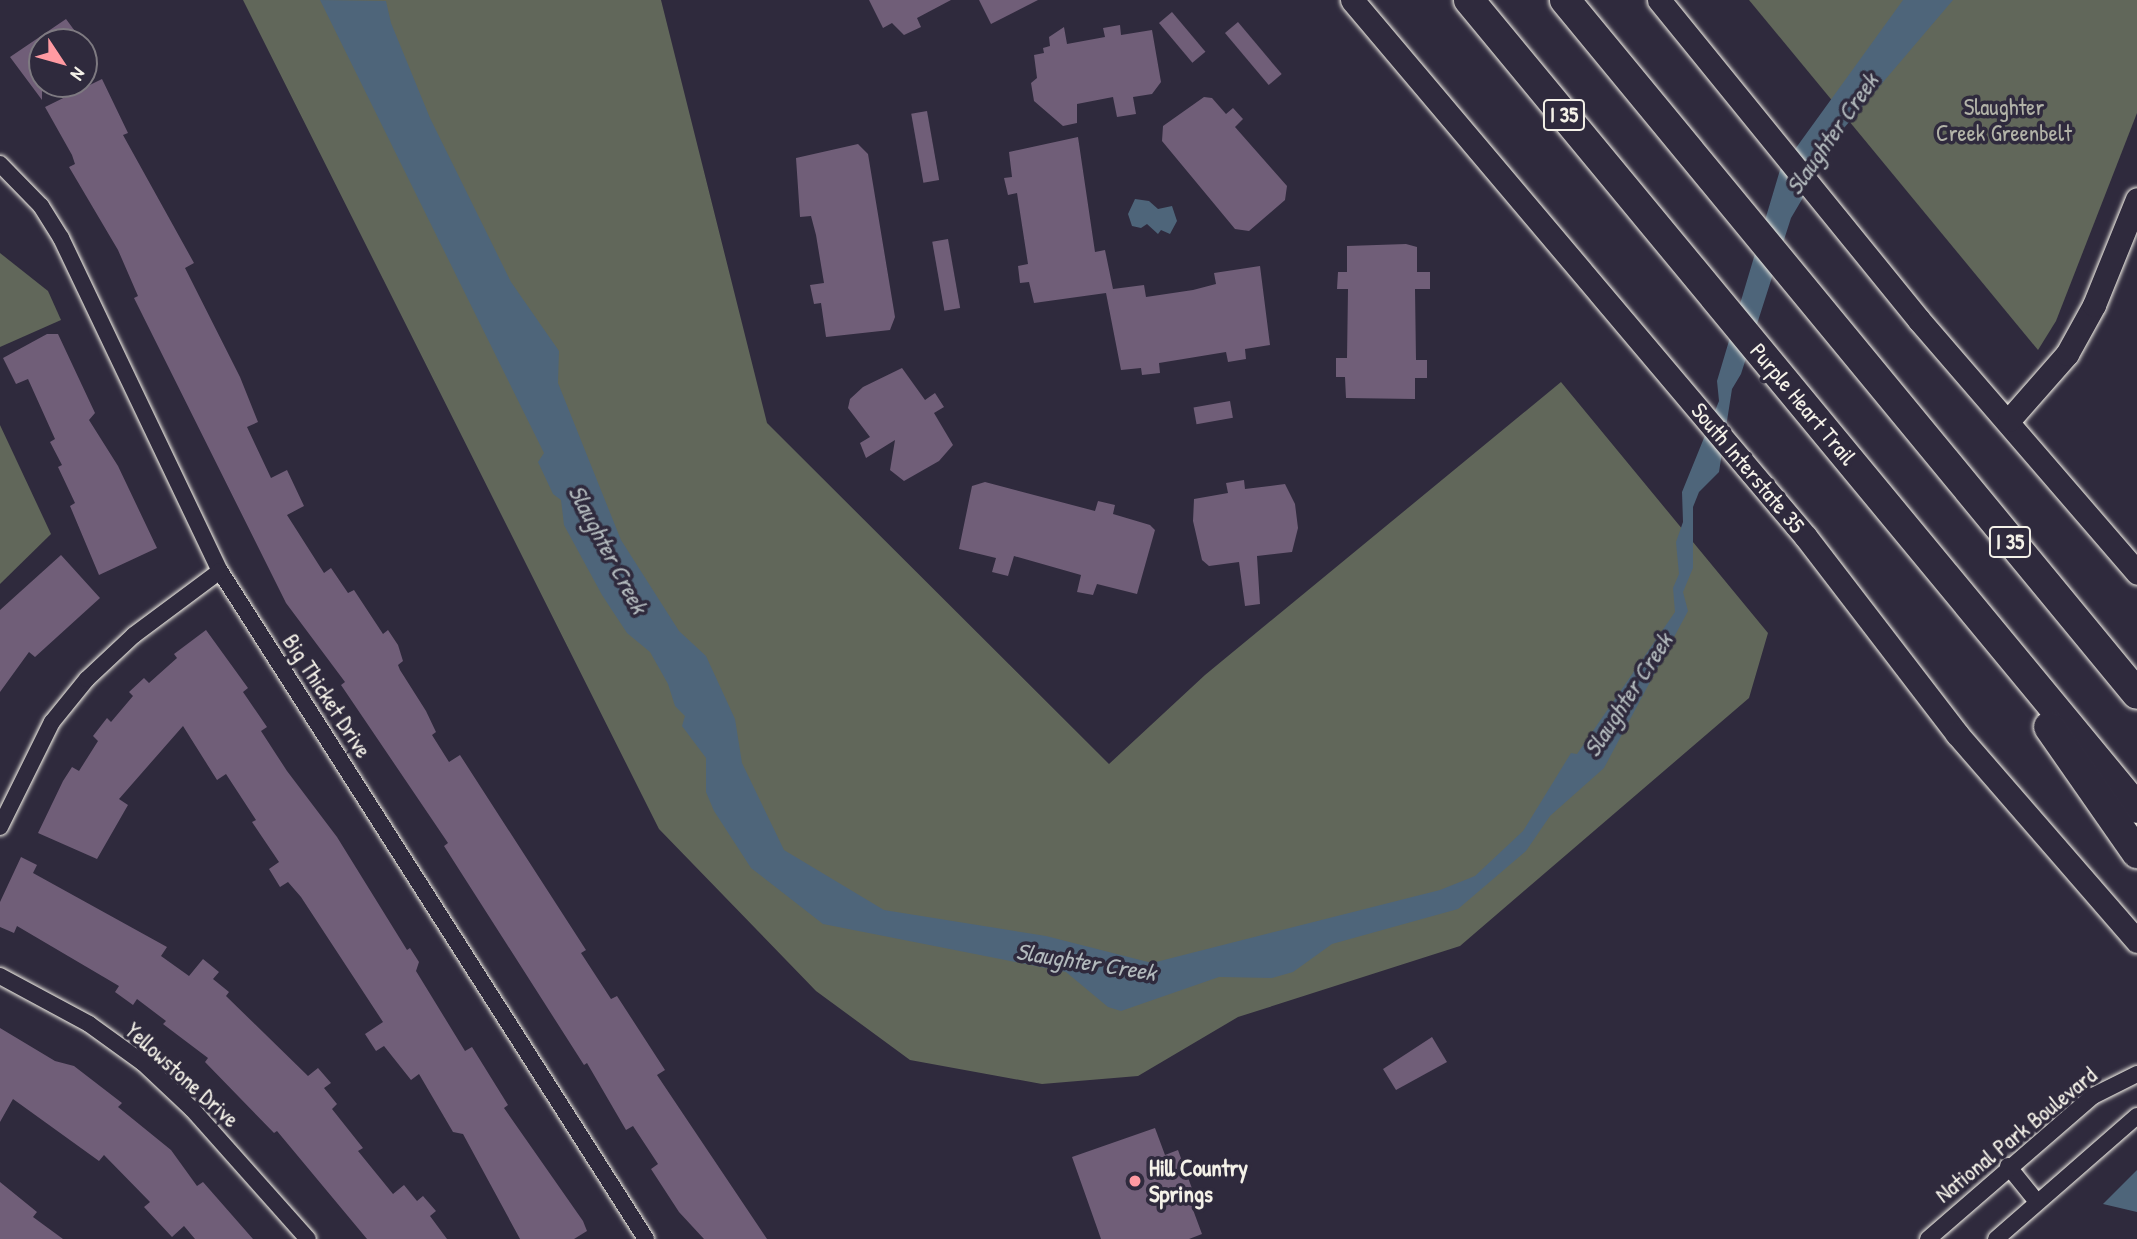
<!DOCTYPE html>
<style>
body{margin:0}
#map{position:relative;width:2137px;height:1239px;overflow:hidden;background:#2f2a3d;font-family:"Patrick Hand",sans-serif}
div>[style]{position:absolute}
.green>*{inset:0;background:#61675a}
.water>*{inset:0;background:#4e657a}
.building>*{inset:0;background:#705e78;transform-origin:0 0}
.roads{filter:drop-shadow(0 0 2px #f4f1e8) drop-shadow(0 0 2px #f4f1e8)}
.street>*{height:16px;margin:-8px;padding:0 8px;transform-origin:8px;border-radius:8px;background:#2f2a3d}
.secondary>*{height:23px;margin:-11.5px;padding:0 11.5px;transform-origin:11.5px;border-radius:11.5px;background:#2f2a3d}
.highway>*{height:30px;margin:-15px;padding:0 15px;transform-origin:15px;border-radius:15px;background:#2f2a3d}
.dots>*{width:19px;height:19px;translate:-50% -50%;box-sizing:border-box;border:4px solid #2f2a3d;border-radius:50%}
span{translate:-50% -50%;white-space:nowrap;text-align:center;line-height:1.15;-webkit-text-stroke:7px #2f2a3d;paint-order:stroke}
.shield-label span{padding:2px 5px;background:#2f2a3d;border:2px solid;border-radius:5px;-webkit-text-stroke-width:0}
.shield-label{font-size:21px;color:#f4f1e8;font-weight:700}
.park-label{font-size:23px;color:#b2b3a8}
.street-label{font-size:23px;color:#f4f1e8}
.poi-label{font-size:23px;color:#f4f1e8;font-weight:700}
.left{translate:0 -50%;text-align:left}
.water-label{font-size:24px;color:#b2b9bc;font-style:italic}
.north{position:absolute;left:28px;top:28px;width:70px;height:70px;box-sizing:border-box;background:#2f2a3d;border:2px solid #7e7a81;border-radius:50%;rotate:126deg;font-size:19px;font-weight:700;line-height:28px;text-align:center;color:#f4f1e8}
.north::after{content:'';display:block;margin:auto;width:24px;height:32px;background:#ff9aa2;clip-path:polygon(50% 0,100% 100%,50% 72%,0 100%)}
</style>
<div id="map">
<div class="green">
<div style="clip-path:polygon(243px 0,661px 0,767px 423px,1109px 764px,1205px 675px,1561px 382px,1768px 633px,1749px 698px,1460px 946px,1238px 1017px,1138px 1076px,1042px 1084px,910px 1060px,816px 991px,659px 829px)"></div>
<div style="clip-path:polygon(1749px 0,2137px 0,2137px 113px,2056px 321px,2038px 350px)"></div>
<div style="clip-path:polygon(0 253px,48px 291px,61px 320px,0 347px)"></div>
<div style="clip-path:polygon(0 425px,51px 534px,0 584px)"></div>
</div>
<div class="water">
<div style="clip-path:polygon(320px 0,386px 1px,391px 23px,430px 118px,511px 282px,559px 351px,558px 383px,621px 540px,679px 631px,706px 656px,735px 719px,742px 763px,784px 850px,884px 910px,1046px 936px,1152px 963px,1440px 890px,1475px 876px,1523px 831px,1571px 753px,1577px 754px,1675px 612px,1673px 588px,1679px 574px,1676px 542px,1683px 522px,1682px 492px,1719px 401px,1717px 381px,1780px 170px,1903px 0,1953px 0,1844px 128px,1791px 218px,1741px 374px,1732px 389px,1719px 472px,1699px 492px,1693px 507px,1693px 568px,1683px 592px,1688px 611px,1604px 768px,1550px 816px,1526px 851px,1458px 909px,1332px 944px,1293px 972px,1272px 978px,1219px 977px,1121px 1011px,1108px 1007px,1066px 972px,823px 924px,751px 868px,714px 811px,706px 792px,706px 758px,682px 726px,685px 716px,675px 706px,668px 684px,650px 652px,627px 633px,602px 595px,564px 525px,561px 500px,553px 494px,538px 462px,544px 453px)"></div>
<div style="clip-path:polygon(1135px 199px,1149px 201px,1158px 209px,1172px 206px,1177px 221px,1170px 234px,1161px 230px,1158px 234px,1147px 224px,1141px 228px,1132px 226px,1128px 214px)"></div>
<div style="clip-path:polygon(2137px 1170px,2137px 1212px,2103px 1204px)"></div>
</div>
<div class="building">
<div style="clip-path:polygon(869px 0,951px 0,917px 18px,921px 27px,904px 35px,892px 23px,883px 28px)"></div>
<div style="clip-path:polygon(979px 0,1038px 0,991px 24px)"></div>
<div style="left:1172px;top:12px;width:52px;height:17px;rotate:50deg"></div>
<div style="clip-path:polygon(66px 19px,83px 42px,42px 42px,42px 100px,10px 57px)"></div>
<div style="left:1238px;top:22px;width:68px;height:17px;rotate:50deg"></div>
<div style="clip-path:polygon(1120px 25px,1121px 35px,1152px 30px,1161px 82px,1152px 94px,1133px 97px,1136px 114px,1117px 117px,1113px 97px,1077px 104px,1077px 123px,1063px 126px,1034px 101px,1031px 83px,1037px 78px,1034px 55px,1044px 53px,1043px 48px,1050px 46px,1049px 37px,1064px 27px,1067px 44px,1105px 37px,1103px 28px)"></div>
<div style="clip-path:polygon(102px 79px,128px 133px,123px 135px,194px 263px,185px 268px,240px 377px,258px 422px,247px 427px,271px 478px,287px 470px,304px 506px,287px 515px,324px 573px,331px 568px,348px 593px,354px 590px,383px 634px,388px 630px,398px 645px,403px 661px,398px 665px,400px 670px,426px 711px,436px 732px,432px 735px,449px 762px,460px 755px,586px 950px,581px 953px,611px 999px,617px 996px,665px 1070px,657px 1075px,767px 1239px,704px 1239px,679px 1212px,651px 1169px,658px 1164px,633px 1126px,626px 1130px,587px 1063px,584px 1065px,444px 846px,448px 843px,341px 685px,345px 682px,286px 603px,134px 298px,138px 296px,118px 250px,69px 167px,75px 164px,72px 155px,45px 107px)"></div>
<div style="clip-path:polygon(1204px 97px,1212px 98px,1226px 114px,1233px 108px,1243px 119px,1235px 127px,1287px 186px,1285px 200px,1249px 231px,1235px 229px,1162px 141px,1163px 126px)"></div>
<div style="left:927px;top:111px;width:70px;height:16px;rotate:80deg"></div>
<div style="clip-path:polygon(1078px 137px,1095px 252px,1105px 250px,1113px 289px,1144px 285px,1146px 297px,1193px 290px,1216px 284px,1214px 273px,1260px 266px,1270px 345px,1245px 349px,1246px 359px,1228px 362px,1226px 352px,1159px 363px,1160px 373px,1142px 375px,1141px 368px,1121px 370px,1106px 293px,1034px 303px,1029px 282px,1020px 283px,1018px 266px,1028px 264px,1017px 193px,1008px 195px,1004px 178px,1012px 177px,1009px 152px)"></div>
<div style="clip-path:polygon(858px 144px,868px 154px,895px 317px,890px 330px,826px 337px,821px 303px,814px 304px,810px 285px,824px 283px,816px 235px,811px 216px,800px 217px,796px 158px)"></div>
<div style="left:948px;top:239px;width:70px;height:16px;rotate:80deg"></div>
<div style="clip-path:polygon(1406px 244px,1417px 247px,1417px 272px,1430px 272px,1430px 289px,1415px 289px,1416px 360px,1427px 360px,1427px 378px,1415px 378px,1415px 399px,1346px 398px,1345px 377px,1336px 377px,1336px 358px,1347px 358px,1348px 289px,1337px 289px,1338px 272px,1347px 272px,1347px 246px)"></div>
<div style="clip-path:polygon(47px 334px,58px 334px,95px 413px,89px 420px,118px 466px,157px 548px,99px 575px,70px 506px,75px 503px,58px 467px,62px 465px,50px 442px,55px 439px,28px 379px,16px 384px,3px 358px)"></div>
<div style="clip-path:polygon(902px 368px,925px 400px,935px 393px,944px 407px,934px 413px,953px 445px,939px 461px,904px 481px,890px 470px,895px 440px,866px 458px,860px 443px,870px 437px,848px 408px,850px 399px,863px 387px)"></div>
<div style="left:1230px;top:401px;width:17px;height:37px;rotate:80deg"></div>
<div style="clip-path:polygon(1244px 480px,1245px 489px,1285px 484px,1295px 504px,1298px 528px,1292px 552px,1257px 556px,1260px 604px,1245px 606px,1239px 562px,1209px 566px,1202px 560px,1193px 521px,1194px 499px,1228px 493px,1226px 483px)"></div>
<div style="clip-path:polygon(985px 482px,1095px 511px,1098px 501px,1115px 505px,1113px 514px,1150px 525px,1155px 530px,1137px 594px,1097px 584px,1093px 595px,1077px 592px,1081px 575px,1014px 556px,1008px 576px,992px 572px,996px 558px,959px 549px,972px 486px)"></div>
<div style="clip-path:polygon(61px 555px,100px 598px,35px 657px,29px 652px,0 692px,0 610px)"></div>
<div style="clip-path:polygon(206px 630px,248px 688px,243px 692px,267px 727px,261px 731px,287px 771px,337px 837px,407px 950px,410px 948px,419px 962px,416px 971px,465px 1051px,472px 1047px,508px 1105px,504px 1108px,583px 1221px,587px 1231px,574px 1239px,520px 1239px,463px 1134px,453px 1132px,419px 1074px,411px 1080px,384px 1046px,376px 1051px,365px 1034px,383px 1022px,301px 897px,288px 882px,280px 887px,269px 869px,279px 862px,252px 822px,256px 820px,226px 774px,217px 780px,183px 726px,119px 799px,128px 805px,97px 859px,38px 833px,63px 781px,72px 767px,79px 771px,98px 741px,93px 736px,107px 718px,111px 722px,133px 696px,129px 692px,144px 678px,149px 683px,177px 658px,174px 654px)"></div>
<div style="clip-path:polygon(21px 857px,37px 865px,33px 873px,167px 947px,161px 956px,189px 976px,203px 959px,219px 972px,213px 979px,229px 992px,226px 996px,308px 1076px,318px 1068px,331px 1083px,324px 1088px,337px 1104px,332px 1109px,363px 1148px,358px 1151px,393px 1194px,404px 1185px,417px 1201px,423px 1196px,436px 1211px,430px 1216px,447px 1239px,367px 1239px,277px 1131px,274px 1133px,205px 1062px,208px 1058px,163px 1024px,166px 1021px,137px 999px,133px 1005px,115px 992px,119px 986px,17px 926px,14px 933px,0 927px,0 902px)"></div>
<div style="clip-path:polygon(0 1028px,55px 1061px,74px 1066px,122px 1103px,118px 1107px,171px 1150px,197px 1186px,203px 1182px,253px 1239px,195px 1239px,184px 1226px,172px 1237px,144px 1207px,150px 1202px,104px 1155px,99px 1161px,13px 1099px,0 1122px)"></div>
<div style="clip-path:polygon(1432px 1037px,1447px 1062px,1396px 1090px,1383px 1069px)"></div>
<div style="clip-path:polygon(1155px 1128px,1165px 1155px,1178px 1150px,1198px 1205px,1192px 1207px,1202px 1234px,1189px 1239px,1101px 1239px,1072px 1157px)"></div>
<div style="clip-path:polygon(0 1182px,37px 1212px,33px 1217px,63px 1239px,0 1239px)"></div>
</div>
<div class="roads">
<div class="street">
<div style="left:0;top:164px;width:59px;rotate:45.7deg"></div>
<div style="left:41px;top:206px;width:38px;rotate:58deg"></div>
<div style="left:61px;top:238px;width:369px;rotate:64.5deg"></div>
<div style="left:220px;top:571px;width:792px;rotate:57.47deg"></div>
<div style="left:0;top:827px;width:117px;rotate:-63.7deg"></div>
<div style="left:52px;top:722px;width:55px;rotate:-50.9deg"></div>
<div style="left:87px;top:679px;width:64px;rotate:-43.1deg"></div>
<div style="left:134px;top:635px;width:107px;rotate:-36.7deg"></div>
<div style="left:0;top:976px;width:101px;rotate:28.3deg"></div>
<div style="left:89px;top:1024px;width:67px;rotate:35.8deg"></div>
<div style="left:143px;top:1063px;width:67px;rotate:43.2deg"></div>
<div style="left:192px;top:1109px;width:174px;rotate:48.3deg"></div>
<div style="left:2008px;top:1166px;width:46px;rotate:51.1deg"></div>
<div style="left:1928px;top:1239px;width:218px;rotate:-40.9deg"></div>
<div style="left:2093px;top:1096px;width:49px;rotate:-26.6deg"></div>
<div style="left:1996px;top:1239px;width:187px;rotate:-41.1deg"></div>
</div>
<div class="secondary">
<div style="left:1352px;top:0;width:703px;rotate:49.79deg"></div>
<div style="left:1806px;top:537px;width:248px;rotate:52.5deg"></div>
<div style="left:1957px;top:734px;width:274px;rotate:49deg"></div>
<div style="left:1659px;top:0;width:412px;rotate:50.9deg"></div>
<div style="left:1919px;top:320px;width:334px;rotate:49.2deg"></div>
<div style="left:2009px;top:420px;width:88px;rotate:-48.7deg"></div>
<div style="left:2067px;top:354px;width:56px;rotate:-61.1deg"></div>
<div style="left:2094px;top:305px;width:114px;rotate:-67.9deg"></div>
</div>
<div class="highway">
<div style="left:1469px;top:0;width:1048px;rotate:50.42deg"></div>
<div style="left:1565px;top:0;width:899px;rotate:50.5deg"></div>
<div style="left:2049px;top:727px;width:154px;rotate:55.1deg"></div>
</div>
</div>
<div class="dots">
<div style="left:1135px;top:1181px;background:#ff9aa2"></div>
</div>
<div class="shield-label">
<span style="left:1564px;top:115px">I 35</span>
<span style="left:2010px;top:542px">I 35</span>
</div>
<div class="park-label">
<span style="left:2004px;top:120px">Slaughter<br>Creek Greenbelt</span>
</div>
<div class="street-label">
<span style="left:1803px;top:404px;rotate:50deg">Purple Heart Trail</span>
<span style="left:1748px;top:468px;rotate:50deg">South Interstate 35</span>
<span style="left:327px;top:696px;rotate:57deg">Big Thicket Drive</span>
<span style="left:182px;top:1075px;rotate:42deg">Yellowstone Drive</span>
<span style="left:2016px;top:1135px;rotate:-39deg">National Park Boulevard</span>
</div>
<div class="poi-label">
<span class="left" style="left:1149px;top:1181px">Hill Country<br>Springs</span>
</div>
<div class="water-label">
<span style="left:1832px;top:134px;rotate:-55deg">Slaughter Creek</span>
<span style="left:608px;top:549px;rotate:62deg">Slaughter Creek</span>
<span style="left:1628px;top:695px;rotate:-57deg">Slaughter Creek</span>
<span style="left:1086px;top:962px;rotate:9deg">Slaughter Creek</span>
</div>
<div class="north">N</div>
</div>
